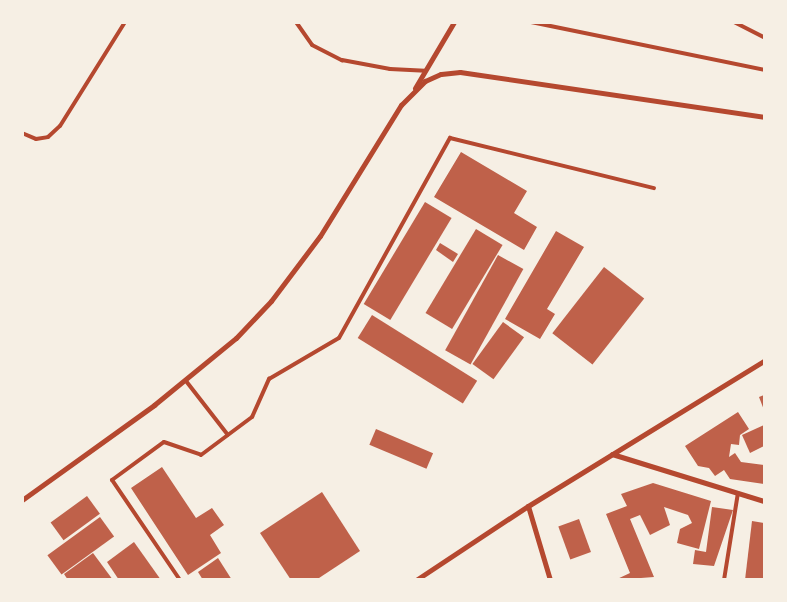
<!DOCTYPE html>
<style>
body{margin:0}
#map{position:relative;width:787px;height:602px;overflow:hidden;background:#f6efe4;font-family:Overpass,sans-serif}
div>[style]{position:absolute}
.building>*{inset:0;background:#bf614a;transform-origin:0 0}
.service>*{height:4px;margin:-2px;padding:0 2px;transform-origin:2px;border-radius:2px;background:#b5482f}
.minor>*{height:5px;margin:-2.5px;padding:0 2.5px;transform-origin:2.5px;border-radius:2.5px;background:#b5482f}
span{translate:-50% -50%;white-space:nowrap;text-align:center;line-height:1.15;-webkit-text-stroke:5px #f6efe4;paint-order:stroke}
.frame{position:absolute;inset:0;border:24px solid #f6efe4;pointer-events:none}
</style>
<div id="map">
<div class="building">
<div style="clip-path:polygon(461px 152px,527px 191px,514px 213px,537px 227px,524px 250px,434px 197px)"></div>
<div style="left:425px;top:202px;width:31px;height:119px;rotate:31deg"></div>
<div style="left:476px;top:229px;width:31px;height:98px;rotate:31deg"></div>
<div style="clip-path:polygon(556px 231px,584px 247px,547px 309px,555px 314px,540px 339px,505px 319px)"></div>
<div style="clip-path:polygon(440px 243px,458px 254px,453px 262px,436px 250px)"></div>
<div style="left:498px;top:255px;width:29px;height:109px;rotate:29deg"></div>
<div style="left:604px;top:267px;width:51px;height:84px;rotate:38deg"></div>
<div style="left:372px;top:315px;width:124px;height:27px;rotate:32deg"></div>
<div style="left:503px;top:322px;width:26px;height:52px;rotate:36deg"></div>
<div style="clip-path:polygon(764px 395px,764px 410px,759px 397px)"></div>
<div style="clip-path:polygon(738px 412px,749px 429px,740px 435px,739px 445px,731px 444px,729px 457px,735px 453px,741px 462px,764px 465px,764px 484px,730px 479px,724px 470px,715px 476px,709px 468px,698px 466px,685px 446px)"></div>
<div style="clip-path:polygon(764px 425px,764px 446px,750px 453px,742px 435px)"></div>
<div style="left:376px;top:429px;width:62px;height:17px;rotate:23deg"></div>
<div style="clip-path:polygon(162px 467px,196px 518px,212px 508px,224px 525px,210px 535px,221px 553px,188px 575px,131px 488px)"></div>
<div style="clip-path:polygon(653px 483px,711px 501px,699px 549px,677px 543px,680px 529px,692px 523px,688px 515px,664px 507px,670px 525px,650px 535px,640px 515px,630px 519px,654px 577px,615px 580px,630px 573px,606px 514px,627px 506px,621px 494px)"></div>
<div style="clip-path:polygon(322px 492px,360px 551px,316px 580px,291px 580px,260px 533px)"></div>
<div style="left:87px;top:496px;width:22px;height:45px;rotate:54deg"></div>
<div style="clip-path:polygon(712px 507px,733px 510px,714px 566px,693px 564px,695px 550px,706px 552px)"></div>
<div style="left:100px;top:517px;width:24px;height:65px;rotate:54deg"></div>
<div style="left:579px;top:519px;width:35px;height:22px;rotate:70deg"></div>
<div style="clip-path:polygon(752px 521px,764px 523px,764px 580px,745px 580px)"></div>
<div style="clip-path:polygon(134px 542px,161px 580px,119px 580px,107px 562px)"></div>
<div style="clip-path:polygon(93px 553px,113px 580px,68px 580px,64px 574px)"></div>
<div style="clip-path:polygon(218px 558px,232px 580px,203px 580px,198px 572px)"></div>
</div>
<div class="service">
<div style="left:296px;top:22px;width:28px;rotate:55deg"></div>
<div style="left:312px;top:45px;width:34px;rotate:27deg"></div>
<div style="left:342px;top:60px;width:49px;rotate:10.6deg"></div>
<div style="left:390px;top:69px;width:35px;rotate:3deg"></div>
<div style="left:531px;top:22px;width:238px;rotate:11.6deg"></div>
<div style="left:734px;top:22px;width:34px;rotate:27deg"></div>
<div style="left:22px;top:133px;width:15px;rotate:23deg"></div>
<div style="left:36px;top:139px;width:12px;rotate:-9deg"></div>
<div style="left:48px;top:137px;width:16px;rotate:-43deg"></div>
<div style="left:60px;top:126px;width:123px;rotate:-58deg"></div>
<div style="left:186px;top:381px;width:68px;rotate:52.1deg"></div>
<div style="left:180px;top:580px;width:121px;rotate:-124.2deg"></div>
<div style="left:112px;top:480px;width:64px;rotate:-36.2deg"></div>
<div style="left:164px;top:442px;width:39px;rotate:19deg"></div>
<div style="left:201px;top:455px;width:64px;rotate:-36.7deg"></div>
<div style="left:252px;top:417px;width:42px;rotate:-65.9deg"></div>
<div style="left:269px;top:379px;width:81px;rotate:-30.4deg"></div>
<div style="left:339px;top:338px;width:229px;rotate:-61deg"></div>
<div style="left:450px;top:138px;width:210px;rotate:13.8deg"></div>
<div style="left:724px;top:580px;width:88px;rotate:-80.9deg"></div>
</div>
<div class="minor">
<div style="left:415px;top:88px;width:77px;rotate:-59.4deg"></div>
<div style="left:612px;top:454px;width:159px;rotate:17.2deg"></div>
<div style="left:22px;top:500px;width:163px;rotate:-35.7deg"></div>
<div style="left:154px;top:405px;width:106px;rotate:-39.3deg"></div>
<div style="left:236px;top:338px;width:51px;rotate:-46.6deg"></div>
<div style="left:271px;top:301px;width:81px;rotate:-53deg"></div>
<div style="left:320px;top:236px;width:154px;rotate:-58.3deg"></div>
<div style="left:401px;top:105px;width:34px;rotate:-45deg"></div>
<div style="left:425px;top:81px;width:17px;rotate:-24deg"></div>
<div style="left:441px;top:74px;width:19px;rotate:-6deg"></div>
<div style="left:460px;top:72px;width:307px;rotate:8.4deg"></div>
<div style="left:528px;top:506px;width:77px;rotate:73.4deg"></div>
<div style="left:416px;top:580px;width:134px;rotate:-33.5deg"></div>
<div style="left:528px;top:506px;width:277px;rotate:-31.6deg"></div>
</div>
<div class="frame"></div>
</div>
